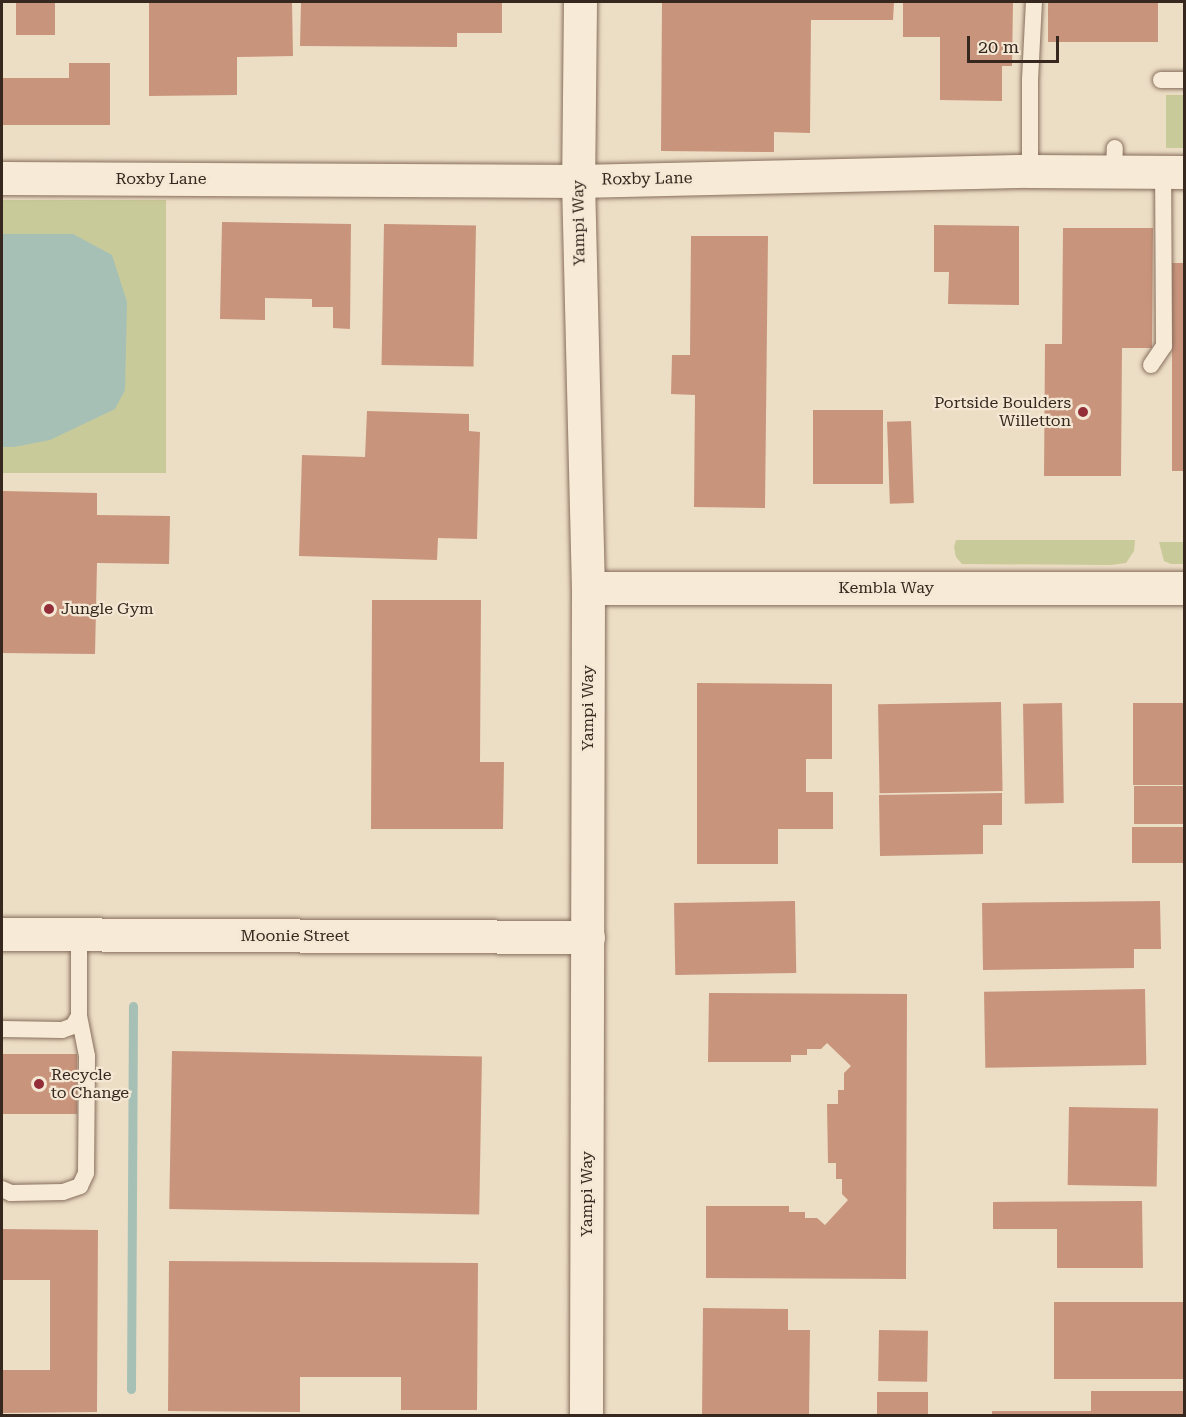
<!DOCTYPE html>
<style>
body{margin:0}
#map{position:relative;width:1186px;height:1417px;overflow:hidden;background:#ecddc5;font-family:"Roboto Serif",serif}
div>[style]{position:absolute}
.green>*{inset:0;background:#c9ca99;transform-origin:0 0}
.water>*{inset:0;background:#a6c0b6}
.stream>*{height:9px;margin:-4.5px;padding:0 4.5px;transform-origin:4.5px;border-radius:4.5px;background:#a6c0b6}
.building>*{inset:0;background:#c9947c;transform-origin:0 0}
.roads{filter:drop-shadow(0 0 2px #876e5c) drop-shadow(0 0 2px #876e5c)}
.lane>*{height:16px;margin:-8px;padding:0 8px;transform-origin:8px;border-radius:8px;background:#f7ebd8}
.street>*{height:33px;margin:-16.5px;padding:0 16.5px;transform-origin:16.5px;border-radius:16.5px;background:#f7ebd8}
.dots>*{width:16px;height:16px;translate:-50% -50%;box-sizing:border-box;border:3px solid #f4e8d4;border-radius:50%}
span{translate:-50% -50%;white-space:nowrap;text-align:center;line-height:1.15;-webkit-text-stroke:4.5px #f4e8d4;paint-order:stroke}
.street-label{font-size:16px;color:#37281f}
.poi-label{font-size:16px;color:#37281f}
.right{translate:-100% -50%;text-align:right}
.left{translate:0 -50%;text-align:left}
.frame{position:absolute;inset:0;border:3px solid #37281f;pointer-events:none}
.scale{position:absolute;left:967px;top:36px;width:92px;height:27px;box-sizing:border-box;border:3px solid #37281f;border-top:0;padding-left:8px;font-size:18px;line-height:21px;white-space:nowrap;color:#37281f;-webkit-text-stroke:4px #f4e8d4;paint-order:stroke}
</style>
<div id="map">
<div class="green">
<div style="left:1166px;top:95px;width:18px;height:53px"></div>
<div style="left:166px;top:200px;width:273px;height:164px;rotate:90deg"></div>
<div style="clip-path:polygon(956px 540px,1135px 540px,1134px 551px,1126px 563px,1111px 565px,962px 564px,956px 557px,954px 547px)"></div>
<div style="clip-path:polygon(1159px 542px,1184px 542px,1184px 564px,1171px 564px,1164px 561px)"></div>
</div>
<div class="water">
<div style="clip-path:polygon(2px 234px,73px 234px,112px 255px,127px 302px,125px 390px,115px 409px,50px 440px,14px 447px,2px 447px)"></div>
</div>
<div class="stream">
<div style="left:131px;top:1389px;width:383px;rotate:-89.7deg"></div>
</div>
<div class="building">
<div style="left:16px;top:2px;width:39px;height:33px"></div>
<div style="clip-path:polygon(149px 2px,292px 2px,293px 56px,237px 57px,237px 95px,149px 96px)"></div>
<div style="clip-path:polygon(301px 2px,502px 2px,502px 33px,457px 33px,457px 47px,300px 46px)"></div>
<div style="clip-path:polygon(662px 2px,894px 2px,893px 20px,811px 20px,810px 133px,774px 132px,774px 152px,661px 151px)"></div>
<div style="clip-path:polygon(903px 2px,1013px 2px,1012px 66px,1002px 66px,1002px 101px,940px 100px,940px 37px,903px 37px)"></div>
<div style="left:1048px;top:2px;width:110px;height:40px"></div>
<div style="clip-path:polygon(69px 63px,110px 63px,110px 125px,2px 125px,2px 78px,69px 78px)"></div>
<div style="clip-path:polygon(222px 222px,351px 224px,350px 329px,333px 328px,333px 307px,312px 307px,312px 299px,265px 298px,265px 320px,220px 319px)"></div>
<div style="left:384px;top:224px;width:92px;height:141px;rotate:1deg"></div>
<div style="clip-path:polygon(934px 225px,1019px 226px,1019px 305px,948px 304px,949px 272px,934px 272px)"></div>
<div style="clip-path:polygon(1063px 228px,1153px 228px,1152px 348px,1122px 348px,1121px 476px,1044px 476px,1045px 344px,1062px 344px)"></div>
<div style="clip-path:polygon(691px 236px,768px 236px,765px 508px,694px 507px,695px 395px,671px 394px,672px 355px,690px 355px)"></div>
<div style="left:1172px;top:263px;width:12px;height:208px"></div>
<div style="left:813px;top:410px;width:70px;height:74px"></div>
<div style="clip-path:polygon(367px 411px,469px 414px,469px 431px,480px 432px,477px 539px,438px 538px,437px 560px,299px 556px,302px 455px,365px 457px)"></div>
<div style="left:911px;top:421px;width:82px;height:24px;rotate:88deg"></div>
<div style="clip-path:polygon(2px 491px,97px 493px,97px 515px,170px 516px,169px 564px,97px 563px,95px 654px,2px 653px)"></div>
<div style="clip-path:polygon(372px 600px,481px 600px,480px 762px,504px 762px,503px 829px,371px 829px)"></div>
<div style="clip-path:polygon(697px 683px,832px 684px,832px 759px,806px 759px,806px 792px,833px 792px,833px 829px,778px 829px,778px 864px,697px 864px)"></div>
<div style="left:1001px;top:702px;width:89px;height:123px;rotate:89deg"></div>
<div style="left:1062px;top:703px;width:100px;height:39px;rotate:89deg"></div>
<div style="left:1133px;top:703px;width:51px;height:82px"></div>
<div style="left:1184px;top:786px;width:38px;height:50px;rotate:90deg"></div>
<div style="clip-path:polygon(1002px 793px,1002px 825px,983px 825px,983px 854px,880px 856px,879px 795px)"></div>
<div style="left:1184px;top:827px;width:36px;height:52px;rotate:90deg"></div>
<div style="left:795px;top:901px;width:72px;height:121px;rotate:89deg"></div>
<div style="clip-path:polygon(1160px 901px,1161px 949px,1134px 949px,1134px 968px,983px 970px,982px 903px)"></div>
<div style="left:1145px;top:989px;width:76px;height:161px;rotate:89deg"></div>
<div style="clip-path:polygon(709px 993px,907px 994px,906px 1279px,706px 1278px,706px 1206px,789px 1206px,789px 1212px,805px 1212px,805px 1218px,817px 1218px,825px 1225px,848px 1200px,842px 1194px,842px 1179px,836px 1179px,836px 1163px,828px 1163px,827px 1104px,838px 1104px,838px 1090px,844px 1090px,844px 1073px,851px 1066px,827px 1043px,821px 1049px,807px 1049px,807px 1055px,791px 1055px,791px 1062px,708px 1062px)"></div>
<div style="left:172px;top:1051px;width:310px;height:158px;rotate:1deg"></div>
<div style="left:77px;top:1054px;width:60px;height:75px;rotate:90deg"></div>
<div style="left:1069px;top:1107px;width:89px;height:78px;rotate:1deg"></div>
<div style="clip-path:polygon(1142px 1201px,1143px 1268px,1057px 1268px,1057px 1229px,993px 1229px,993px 1202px)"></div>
<div style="clip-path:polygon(2px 1229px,98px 1230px,97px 1412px,2px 1413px,2px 1370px,50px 1370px,50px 1280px,2px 1280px)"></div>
<div style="clip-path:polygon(169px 1261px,478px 1263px,477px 1410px,401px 1410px,401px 1377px,300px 1377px,300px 1412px,168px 1411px)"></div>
<div style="left:1054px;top:1302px;width:130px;height:77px"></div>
<div style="clip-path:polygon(703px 1308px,788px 1309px,788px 1330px,810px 1330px,809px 1416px,702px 1416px)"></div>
<div style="left:879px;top:1330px;width:49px;height:51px;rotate:1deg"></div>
<div style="clip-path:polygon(1091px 1391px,1184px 1391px,1184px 1416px,992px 1416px,992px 1411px,1091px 1411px)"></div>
<div style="left:928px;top:1392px;width:24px;height:51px;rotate:90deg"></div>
</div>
<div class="roads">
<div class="lane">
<div style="left:1161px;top:80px;width:23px"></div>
<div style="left:1030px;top:171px;width:91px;rotate:-90deg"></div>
<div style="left:1030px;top:80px;width:78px;rotate:-87.1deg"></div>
<div style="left:1114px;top:171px;width:23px;rotate:-88deg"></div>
<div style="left:1151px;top:365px;width:23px;rotate:-56deg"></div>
<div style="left:1164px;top:346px;width:174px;rotate:-90.3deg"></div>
<div style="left:2px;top:1029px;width:60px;rotate:1deg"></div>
<div style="left:62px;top:1030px;width:12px;rotate:-20deg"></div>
<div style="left:73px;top:1026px;width:12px;rotate:-59deg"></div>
<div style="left:79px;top:1016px;width:81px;rotate:-90deg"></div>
<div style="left:2px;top:1189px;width:10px;rotate:24deg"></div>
<div style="left:11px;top:1193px;width:52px;rotate:-1.1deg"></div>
<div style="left:63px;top:1192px;width:18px;rotate:-19deg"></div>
<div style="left:80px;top:1186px;width:14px;rotate:-65deg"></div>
<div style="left:86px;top:1173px;width:117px;rotate:-89.5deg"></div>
<div style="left:87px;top:1056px;width:41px;rotate:-101.3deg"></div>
</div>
<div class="street">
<div style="left:580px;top:2px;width:179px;rotate:90.6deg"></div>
<div style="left:578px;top:181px;width:407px;rotate:88.6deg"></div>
<div style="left:588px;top:588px;width:828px;rotate:90.14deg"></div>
<div style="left:2px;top:178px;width:576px;rotate:0.3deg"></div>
<div style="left:578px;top:181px;width:452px;rotate:-1.3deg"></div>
<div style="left:1030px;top:171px;width:154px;rotate:0.4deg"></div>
<div style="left:588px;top:588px;width:596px"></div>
<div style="left:2px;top:934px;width:586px;rotate:0.29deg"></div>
</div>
</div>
<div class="dots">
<div style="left:1083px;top:412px;background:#932e39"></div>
<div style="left:49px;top:609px;background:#932e39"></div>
<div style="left:39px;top:1084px;background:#932e39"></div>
</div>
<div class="street-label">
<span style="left:161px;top:179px">Roxby Lane</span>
<span style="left:647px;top:179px;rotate:-1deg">Roxby Lane</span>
<span style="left:579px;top:223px;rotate:-91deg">Yampi Way</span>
<span style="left:886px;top:588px">Kembla Way</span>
<span style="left:588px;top:708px;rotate:-90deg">Yampi Way</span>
<span style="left:295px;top:936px">Moonie Street</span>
<span style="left:587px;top:1194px;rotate:-90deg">Yampi Way</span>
</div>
<div class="poi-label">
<span class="right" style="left:1071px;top:412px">Portside Boulders<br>Willetton</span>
<span class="left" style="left:61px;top:609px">Jungle Gym</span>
<span class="left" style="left:51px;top:1084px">Recycle<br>to Change</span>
</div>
<div class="frame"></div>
<div class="scale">20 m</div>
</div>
